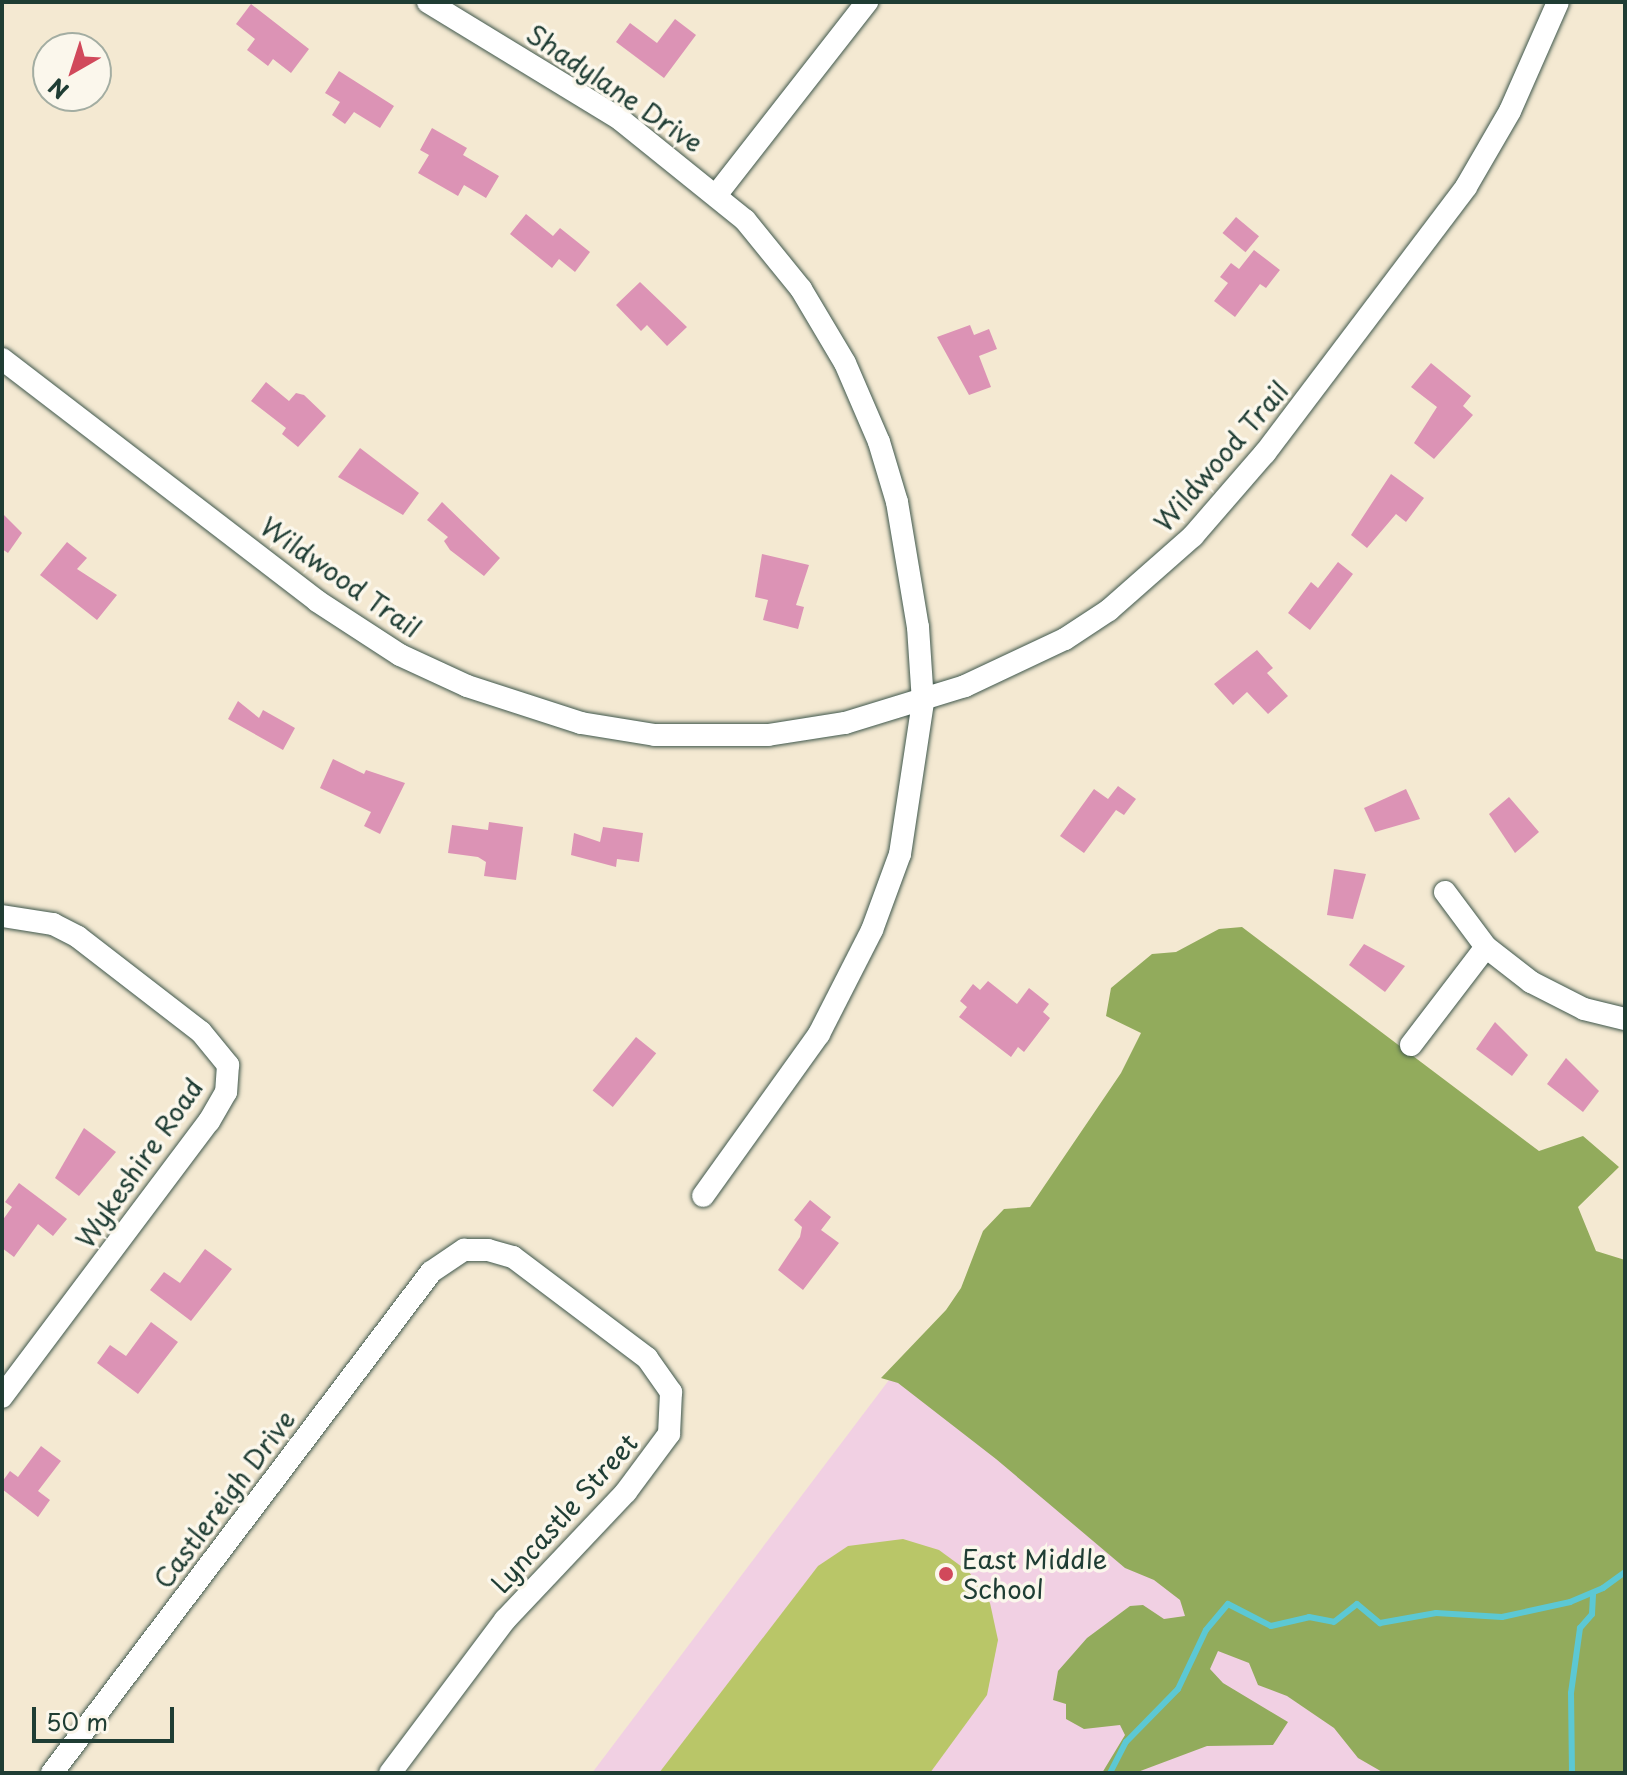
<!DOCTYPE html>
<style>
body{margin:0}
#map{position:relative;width:1627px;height:1775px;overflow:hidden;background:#f4e9d2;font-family:"Playpen Sans",sans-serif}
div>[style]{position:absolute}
.built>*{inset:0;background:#f1d0e3}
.green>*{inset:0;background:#b9c668}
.forest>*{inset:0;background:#92ab5c}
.stream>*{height:6px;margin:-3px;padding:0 3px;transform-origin:3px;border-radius:3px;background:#5cc8d4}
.building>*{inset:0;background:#dc93b5;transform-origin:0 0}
.roads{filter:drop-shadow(0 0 2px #3f574c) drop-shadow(0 0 2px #3f574c)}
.minor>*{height:22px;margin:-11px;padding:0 11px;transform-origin:11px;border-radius:11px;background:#fff}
.dots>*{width:22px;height:22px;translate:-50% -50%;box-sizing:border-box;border:4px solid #fbf7ec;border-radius:50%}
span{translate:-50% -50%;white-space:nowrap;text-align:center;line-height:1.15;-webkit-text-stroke:7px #fbf7ec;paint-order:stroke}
.street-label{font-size:26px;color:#1f3d34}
.poi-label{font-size:26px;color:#1f3d34}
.left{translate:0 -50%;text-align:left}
.frame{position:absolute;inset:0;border:4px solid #1f3d34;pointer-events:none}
.north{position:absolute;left:32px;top:32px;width:80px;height:80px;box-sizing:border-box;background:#fbf7ec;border:2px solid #a3ada2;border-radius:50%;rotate:219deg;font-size:22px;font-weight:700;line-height:32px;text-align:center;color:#1f3d34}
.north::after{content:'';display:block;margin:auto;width:28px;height:36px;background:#d1495b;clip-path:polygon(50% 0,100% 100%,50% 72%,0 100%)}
.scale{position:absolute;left:32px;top:1707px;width:142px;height:36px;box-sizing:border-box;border:4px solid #1f3d34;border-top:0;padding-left:10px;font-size:24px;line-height:28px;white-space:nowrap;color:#1f3d34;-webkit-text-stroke:6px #fbf7ec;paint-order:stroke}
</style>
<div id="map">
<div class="built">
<div style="clip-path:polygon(892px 1376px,1409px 1773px,592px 1773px)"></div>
</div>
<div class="green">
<div style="clip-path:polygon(903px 1539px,939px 1550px,969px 1572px,990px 1603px,998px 1640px,987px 1695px,930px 1773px,659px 1773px,818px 1566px,848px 1546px)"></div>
</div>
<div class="forest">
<div style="clip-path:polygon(1242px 927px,1539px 1151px,1583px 1136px,1619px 1167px,1578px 1207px,1596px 1251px,1625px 1260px,1625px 1773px,1384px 1773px,1358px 1758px,1334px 1728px,1287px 1696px,1258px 1685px,1249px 1663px,1218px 1651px,1210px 1669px,1223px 1683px,1288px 1722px,1273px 1745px,1207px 1746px,1135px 1773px,1102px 1773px,1125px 1735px,1120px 1725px,1084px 1729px,1066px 1719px,1066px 1704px,1053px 1700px,1058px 1671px,1087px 1638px,1130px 1606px,1143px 1605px,1164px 1619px,1185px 1616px,1180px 1600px,1154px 1580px,1125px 1568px,996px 1459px,898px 1383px,881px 1378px,946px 1310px,961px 1288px,983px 1231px,1004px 1209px,1030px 1207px,1121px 1073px,1141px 1033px,1106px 1016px,1111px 988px,1152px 954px,1176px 952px,1219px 929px)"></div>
</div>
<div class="stream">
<div style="left:1110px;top:1773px;width:35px;rotate:-63deg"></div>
<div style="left:1126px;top:1742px;width:74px;rotate:-45.5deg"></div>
<div style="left:1178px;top:1689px;width:65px;rotate:-64.6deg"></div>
<div style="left:1206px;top:1630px;width:34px;rotate:-50deg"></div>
<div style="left:1228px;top:1604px;width:48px;rotate:27.1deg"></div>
<div style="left:1271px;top:1626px;width:39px;rotate:-13deg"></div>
<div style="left:1309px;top:1617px;width:25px;rotate:11deg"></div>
<div style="left:1334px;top:1622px;width:29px;rotate:-38deg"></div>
<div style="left:1357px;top:1604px;width:30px;rotate:40deg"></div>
<div style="left:1380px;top:1623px;width:57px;rotate:-10.1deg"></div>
<div style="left:1436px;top:1613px;width:66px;rotate:3.5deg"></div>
<div style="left:1502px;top:1617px;width:70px;rotate:-12.4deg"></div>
<div style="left:1570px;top:1602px;width:36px;rotate:-23deg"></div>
<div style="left:1603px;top:1588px;width:27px;rotate:-36deg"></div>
<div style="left:1572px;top:1773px;width:80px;rotate:-90.7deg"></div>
<div style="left:1571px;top:1693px;width:66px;rotate:-82.1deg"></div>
<div style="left:1580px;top:1628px;width:18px;rotate:-49deg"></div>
<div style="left:1592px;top:1614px;width:21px;rotate:-87deg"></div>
</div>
<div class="building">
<div style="clip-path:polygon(251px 4px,309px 49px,291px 73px,273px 59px,268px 66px,247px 50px,255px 39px,236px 24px)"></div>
<div style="clip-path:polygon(675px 19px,696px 35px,664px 78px,616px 42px,630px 23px,657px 43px)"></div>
<div style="clip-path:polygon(339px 71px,394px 106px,380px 128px,354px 112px,345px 124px,332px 115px,340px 102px,325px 93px)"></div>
<div style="clip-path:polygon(432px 128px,467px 148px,463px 155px,499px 176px,486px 198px,464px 185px,458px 196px,418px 173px,429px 155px,420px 150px)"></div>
<div style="clip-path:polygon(526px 214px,553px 236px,560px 228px,590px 252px,575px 272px,559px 259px,552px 268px,510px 234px)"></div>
<div style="left:1236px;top:217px;width:30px;height:21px;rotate:40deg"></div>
<div style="clip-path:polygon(1254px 250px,1280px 270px,1266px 288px,1260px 284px,1235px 317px,1214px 301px,1228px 283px,1220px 277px,1231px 263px,1239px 269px)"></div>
<div style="clip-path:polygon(640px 282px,687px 327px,667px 346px,647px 325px,641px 331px,616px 305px)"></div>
<div style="clip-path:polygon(970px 325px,974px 335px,989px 329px,997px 349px,979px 356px,991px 387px,969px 395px,937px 337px)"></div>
<div style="clip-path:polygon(1431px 363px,1471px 396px,1463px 406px,1473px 415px,1434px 459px,1414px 443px,1437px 407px,1411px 387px)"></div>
<div style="clip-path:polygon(266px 382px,289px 401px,296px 393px,304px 395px,326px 416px,298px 447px,282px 434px,286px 428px,251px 401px)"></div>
<div style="clip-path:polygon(360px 448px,419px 493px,403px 515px,338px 477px)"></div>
<div style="clip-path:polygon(1391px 474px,1424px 498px,1406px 522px,1396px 514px,1367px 548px,1351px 535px)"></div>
<div style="clip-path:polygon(442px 502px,500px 558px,484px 576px,450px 550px,444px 541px,448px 537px,427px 520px)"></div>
<div style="clip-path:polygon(2px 513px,22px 533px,8px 553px,2px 549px)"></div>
<div style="clip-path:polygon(67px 542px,87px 558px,77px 569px,117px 595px,97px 620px,40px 575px)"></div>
<div style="clip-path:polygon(762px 554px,809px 565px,796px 605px,804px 607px,798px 629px,763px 620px,768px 600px,755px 597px)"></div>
<div style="clip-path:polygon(1338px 562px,1353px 574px,1310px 630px,1288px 613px,1311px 582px,1318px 588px)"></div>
<div style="clip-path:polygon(1257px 650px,1273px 668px,1267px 673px,1288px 696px,1268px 714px,1247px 692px,1233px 705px,1214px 684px)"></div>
<div style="clip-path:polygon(238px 701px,259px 718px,263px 710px,295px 728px,283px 750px,228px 719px)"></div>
<div style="clip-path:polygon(333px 759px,364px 774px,366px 770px,405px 783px,380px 834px,364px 826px,371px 812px,320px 788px)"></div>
<div style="clip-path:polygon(1118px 786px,1136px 799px,1124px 815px,1116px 810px,1084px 853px,1060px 836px,1094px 789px,1108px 799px)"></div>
<div style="clip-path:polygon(1406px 789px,1420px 819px,1375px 832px,1364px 808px)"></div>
<div style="clip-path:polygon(1509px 797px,1539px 832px,1515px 853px,1489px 814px)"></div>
<div style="clip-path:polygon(489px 822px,523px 827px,516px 880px,484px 876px,486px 862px,478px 857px,448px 853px,452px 825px,488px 830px)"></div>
<div style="clip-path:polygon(603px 827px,643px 833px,639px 862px,617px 859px,616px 867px,571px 855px,574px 833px,600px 842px)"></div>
<div style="clip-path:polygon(1334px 869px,1366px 874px,1353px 919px,1327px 915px)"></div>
<div style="clip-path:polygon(1364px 944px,1405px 966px,1385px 992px,1349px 965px)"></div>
<div style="clip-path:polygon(988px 981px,1017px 1004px,1029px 988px,1049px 1004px,1043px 1012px,1050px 1018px,1024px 1052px,1018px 1047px,1011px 1057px,959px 1017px,967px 1007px,960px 1001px,973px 984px,980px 990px)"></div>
<div style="clip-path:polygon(1495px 1022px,1528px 1055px,1512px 1076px,1476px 1049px)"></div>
<div style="left:636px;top:1037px;width:26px;height:69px;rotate:39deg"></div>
<div style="clip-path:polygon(1566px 1058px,1599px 1091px,1583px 1112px,1547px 1084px)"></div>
<div style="clip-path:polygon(84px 1128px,116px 1152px,79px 1196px,55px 1178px)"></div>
<div style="clip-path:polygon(19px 1183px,67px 1219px,53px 1236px,38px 1224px,14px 1257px,2px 1248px,2px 1221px,12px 1207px,5px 1202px)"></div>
<div style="clip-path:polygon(810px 1200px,831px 1217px,821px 1230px,839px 1243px,803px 1290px,778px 1270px,800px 1237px,802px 1227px,794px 1220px)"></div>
<div style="clip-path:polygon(205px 1249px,232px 1269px,191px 1321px,150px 1290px,164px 1272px,180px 1283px)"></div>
<div style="clip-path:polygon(151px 1322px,178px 1342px,138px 1394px,97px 1363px,110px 1345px,126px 1356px)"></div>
<div style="clip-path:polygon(41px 1446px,61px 1461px,38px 1491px,50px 1500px,38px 1517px,2px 1489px,2px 1482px,10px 1471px,18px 1477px)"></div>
</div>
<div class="roads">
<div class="minor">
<div style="left:428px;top:2px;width:226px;rotate:31.4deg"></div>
<div style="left:621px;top:120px;width:159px;rotate:38.9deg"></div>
<div style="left:745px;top:220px;width:89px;rotate:50.9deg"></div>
<div style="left:801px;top:289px;width:86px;rotate:59.3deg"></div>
<div style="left:845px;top:363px;width:86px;rotate:66.7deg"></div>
<div style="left:879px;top:442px;width:63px;rotate:73.3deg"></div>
<div style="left:897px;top:502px;width:127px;rotate:80.5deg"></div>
<div style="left:918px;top:627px;width:75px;rotate:86.2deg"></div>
<div style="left:923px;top:702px;width:154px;rotate:98.6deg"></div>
<div style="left:900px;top:854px;width:81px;rotate:110.2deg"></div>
<div style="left:872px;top:930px;width:117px;rotate:117deg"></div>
<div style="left:819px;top:1034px;width:199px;rotate:125.6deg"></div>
<div style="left:717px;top:194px;width:244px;rotate:-52deg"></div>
<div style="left:2px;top:359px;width:397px;rotate:37.5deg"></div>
<div style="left:317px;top:601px;width:99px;rotate:33deg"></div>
<div style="left:400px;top:655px;width:74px;rotate:24.8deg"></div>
<div style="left:467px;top:686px;width:120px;rotate:18deg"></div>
<div style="left:581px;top:723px;width:75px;rotate:9.2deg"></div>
<div style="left:655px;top:735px;width:113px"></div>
<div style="left:768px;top:735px;width:78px;rotate:-8.9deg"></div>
<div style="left:845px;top:723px;width:126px;rotate:-17.1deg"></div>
<div style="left:965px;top:686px;width:110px;rotate:-25.2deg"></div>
<div style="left:1065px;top:639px;width:53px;rotate:-33.4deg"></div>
<div style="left:1109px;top:610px;width:112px;rotate:-41.4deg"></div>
<div style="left:1193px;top:536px;width:110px;rotate:-49.1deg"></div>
<div style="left:1265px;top:453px;width:333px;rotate:-52.9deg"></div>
<div style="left:1466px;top:187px;width:88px;rotate:-59.9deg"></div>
<div style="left:1510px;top:111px;width:119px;rotate:-66.2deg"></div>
<div style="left:1445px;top:892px;width:69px;rotate:53.3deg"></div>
<div style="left:1486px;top:947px;width:57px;rotate:37.9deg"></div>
<div style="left:1531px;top:982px;width:59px;rotate:27deg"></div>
<div style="left:1584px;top:1009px;width:42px;rotate:13.7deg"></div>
<div style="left:2px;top:916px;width:52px;rotate:8.9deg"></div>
<div style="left:53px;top:924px;width:28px;rotate:27deg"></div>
<div style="left:78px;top:937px;width:155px;rotate:37.7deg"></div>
<div style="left:201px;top:1032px;width:43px;rotate:50.7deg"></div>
<div style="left:228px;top:1065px;width:27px;rotate:94deg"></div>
<div style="left:226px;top:1092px;width:34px;rotate:120deg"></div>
<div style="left:209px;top:1121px;width:345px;rotate:126.9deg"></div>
<div style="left:1411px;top:1045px;width:123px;rotate:-52.6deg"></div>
<div style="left:52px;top:1773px;width:628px;rotate:-52.89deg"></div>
<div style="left:431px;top:1272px;width:40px;rotate:-34deg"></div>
<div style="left:464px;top:1250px;width:24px"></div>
<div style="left:488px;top:1250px;width:26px;rotate:16deg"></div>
<div style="left:513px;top:1257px;width:168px;rotate:37deg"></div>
<div style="left:647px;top:1358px;width:42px;rotate:54.8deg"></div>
<div style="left:671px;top:1392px;width:42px;rotate:92.7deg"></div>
<div style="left:669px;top:1434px;width:72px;rotate:126.6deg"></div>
<div style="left:626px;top:1492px;width:176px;rotate:133.4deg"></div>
<div style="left:505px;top:1620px;width:191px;rotate:126.9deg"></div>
</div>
</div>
<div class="dots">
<div style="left:946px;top:1574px;background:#d1495b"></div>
</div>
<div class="street-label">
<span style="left:615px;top:88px;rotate:34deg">Shadylane Drive</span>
<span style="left:1221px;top:456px;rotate:-49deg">Wildwood Trail</span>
<span style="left:341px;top:577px;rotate:35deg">Wildwood Trail</span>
<span style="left:139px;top:1163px;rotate:-55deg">Wykeshire Road</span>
<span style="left:224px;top:1499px;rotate:-53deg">Castlereigh Drive</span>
<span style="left:564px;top:1513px;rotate:-48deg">Lyncastle Street</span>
</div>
<div class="poi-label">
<span class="left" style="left:962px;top:1574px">East Middle<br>School</span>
</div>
<div class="frame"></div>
<div class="north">N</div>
<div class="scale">50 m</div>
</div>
